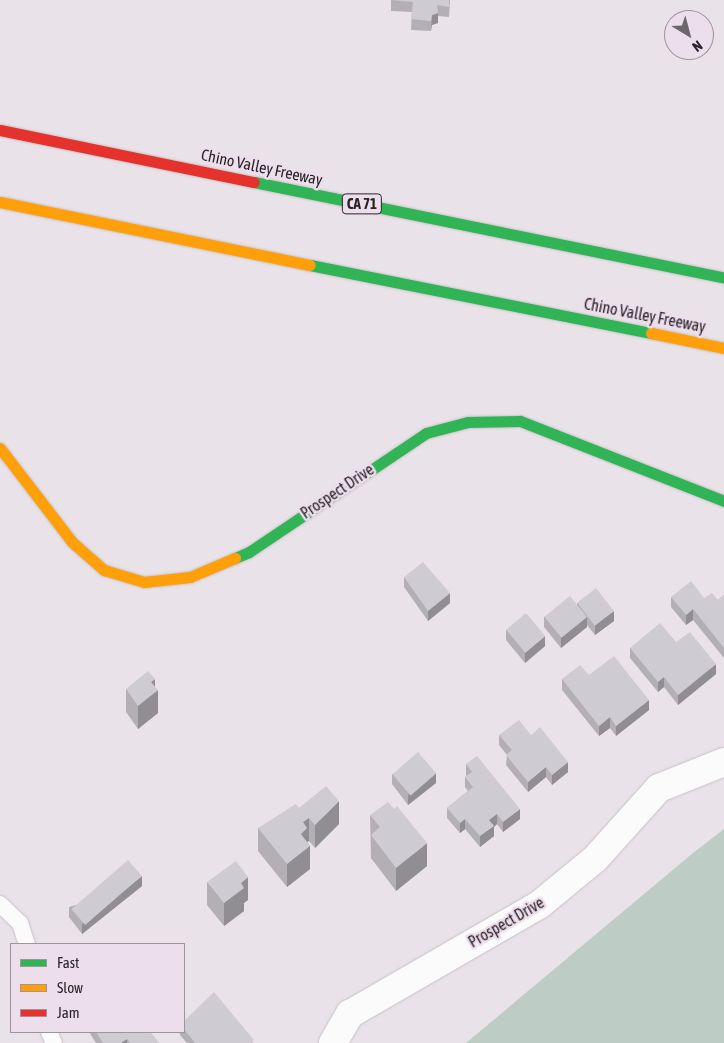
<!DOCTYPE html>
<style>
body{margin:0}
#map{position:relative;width:724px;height:1043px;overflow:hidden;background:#eae2e9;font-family:"Asap Condensed",sans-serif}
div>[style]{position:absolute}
.green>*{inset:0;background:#bdcdc5}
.roads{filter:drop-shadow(0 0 1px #c7c1c6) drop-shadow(0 0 1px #c7c1c6)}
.lane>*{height:16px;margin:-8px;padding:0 8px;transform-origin:8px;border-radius:8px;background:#fcfbfc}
.street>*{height:28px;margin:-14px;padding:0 14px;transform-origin:14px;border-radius:14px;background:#fcfbfc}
.fast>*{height:11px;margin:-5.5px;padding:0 5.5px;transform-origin:5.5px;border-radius:5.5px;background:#30b455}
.slow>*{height:11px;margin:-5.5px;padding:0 5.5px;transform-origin:5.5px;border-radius:5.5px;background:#ff9f0a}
.jam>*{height:11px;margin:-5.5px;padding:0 5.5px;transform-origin:5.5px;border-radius:5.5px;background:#e5322d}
.wall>*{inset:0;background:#b2afb5}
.shaded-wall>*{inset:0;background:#918e93}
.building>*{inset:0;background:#cfcbd2;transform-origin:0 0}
span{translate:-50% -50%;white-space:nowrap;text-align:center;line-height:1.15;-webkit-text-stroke:5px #eddeec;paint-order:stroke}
.shield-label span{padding:1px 4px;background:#eddeec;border:1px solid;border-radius:4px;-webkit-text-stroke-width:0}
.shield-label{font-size:15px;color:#292328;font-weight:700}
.street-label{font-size:16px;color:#292328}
.legend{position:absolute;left:10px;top:943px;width:175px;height:90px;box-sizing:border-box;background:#eddeec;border:1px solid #9f939e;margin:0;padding:6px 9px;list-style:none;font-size:15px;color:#292328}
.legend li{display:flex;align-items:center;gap:10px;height:25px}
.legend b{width:25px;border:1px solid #9f939e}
.north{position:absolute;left:664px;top:10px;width:50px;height:50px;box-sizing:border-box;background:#eddeec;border:1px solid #9f939e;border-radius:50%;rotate:143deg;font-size:14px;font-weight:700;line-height:20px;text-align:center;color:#292328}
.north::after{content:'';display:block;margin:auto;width:18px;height:22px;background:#6d666c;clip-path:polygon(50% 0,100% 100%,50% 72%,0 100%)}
</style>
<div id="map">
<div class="green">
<div style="clip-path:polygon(724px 829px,724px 1043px,466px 1043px,693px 853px)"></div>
</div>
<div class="roads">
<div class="lane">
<div style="left:0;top:904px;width:28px;rotate:44deg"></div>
<div style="left:20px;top:923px;width:22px;rotate:72deg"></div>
<div style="left:49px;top:1032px;width:12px;rotate:66deg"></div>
</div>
<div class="street">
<div style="left:333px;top:1043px;width:34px;rotate:-60deg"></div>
<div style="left:350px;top:1014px;width:218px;rotate:-30deg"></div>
<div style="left:539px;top:905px;width:72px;rotate:-39.4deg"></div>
<div style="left:595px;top:859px;width:96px;rotate:-48deg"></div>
<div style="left:659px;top:788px;width:70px;rotate:-21.8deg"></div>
</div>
<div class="fast">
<div style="left:254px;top:182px;width:480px;rotate:11.5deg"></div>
<div style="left:310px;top:265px;width:348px;rotate:11.3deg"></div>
<div style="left:235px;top:558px;width:15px;rotate:-23deg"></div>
<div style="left:249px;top:552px;width:213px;rotate:-33.9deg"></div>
<div style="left:426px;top:433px;width:43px;rotate:-14.7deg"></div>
<div style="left:468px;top:422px;width:52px;rotate:-1.1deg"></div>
<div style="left:520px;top:421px;width:219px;rotate:21.4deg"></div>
</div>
<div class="slow">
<div style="left:0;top:202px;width:316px;rotate:11.5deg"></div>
<div style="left:651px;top:333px;width:75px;rotate:11.6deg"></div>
<div style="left:0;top:448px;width:118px;rotate:52.5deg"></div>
<div style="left:72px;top:542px;width:43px;rotate:41.2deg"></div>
<div style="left:104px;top:570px;width:42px;rotate:16.7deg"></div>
<div style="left:144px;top:582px;width:46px;rotate:-6.2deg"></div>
<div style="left:190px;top:577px;width:49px;rotate:-22.9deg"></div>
</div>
<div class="jam">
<div style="left:0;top:130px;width:259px;rotate:11.6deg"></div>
</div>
</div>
<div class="wall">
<div style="clip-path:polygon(391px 0,450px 0,449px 17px,438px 16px,438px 23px,432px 25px,431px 31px,411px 30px,412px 12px,391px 11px)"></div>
<div style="clip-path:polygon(404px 577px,450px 603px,428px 621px,404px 587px)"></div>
<div style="clip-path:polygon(724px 595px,724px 658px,693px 620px,686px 625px,671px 607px,671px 597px,718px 600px)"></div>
<div style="clip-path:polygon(577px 603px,614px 621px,595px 635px,587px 625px,587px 627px,561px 648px,544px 627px,544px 617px,577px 605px)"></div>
<div style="clip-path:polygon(506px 630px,545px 646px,525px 663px,506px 640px)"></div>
<div style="clip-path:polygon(676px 642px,716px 674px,678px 705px,664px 687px,658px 692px,630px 658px,630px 648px)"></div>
<div style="clip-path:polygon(589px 675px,649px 710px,616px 736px,610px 728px,599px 736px,562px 690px,562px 679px)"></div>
<div style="clip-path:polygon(155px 686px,158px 713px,138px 729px,126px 712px,126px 689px)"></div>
<div style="clip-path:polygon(499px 735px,531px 735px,568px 772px,552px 785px,546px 777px,528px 792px,506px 765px,507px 755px,499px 745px)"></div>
<div style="clip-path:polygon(466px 764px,520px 819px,503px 832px,497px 824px,494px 827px,494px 836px,480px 847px,465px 829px,460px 833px,447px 818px,447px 808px,468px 791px,465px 787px,465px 777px,467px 775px,466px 775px)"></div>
<div style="clip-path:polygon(392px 774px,436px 783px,408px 805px,392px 784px)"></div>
<div style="clip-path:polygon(299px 808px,339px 824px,315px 848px,309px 841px,307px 842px,310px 869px,287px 887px,258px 851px,258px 828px)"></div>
<div style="clip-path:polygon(370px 815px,427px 866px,396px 891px,371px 858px)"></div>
<div style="clip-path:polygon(207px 882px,248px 900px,244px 903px,244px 911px,224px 926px,207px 905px)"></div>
<div style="clip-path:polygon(142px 886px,82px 934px,69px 917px,69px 907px)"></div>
<div style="clip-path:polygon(184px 1021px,254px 1043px,187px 1043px,180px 1035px,180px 1032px,184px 1032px)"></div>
<div style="clip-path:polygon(89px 1032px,150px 1032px,159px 1043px,96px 1043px)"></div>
</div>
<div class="shaded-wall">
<div style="clip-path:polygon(438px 13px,438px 23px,432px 25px,431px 31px,432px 15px)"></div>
<div style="clip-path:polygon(450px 593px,450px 603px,428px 621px,428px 611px)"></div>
<div style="clip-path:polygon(693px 609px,693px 620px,686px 625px,686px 615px)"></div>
<div style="clip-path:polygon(614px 611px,614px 621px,595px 635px,595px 625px)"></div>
<div style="clip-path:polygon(587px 617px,587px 627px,561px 648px,561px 638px)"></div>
<div style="clip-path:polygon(545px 636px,545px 646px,525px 663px,525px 653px)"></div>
<div style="clip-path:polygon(716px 664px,716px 674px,678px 705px,678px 695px)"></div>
<div style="clip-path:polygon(664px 677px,664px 687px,658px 692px,658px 682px)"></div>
<div style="clip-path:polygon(155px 679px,155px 692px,158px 690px,158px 713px,138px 729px,138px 706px,151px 682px)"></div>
<div style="clip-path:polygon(649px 700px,649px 710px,616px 736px,616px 726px)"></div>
<div style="clip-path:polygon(610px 717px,610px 728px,599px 736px,599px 726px)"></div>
<div style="clip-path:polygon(568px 762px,568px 772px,552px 785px,552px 775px)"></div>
<div style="clip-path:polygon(546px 767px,546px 777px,528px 792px,528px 782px)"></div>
<div style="clip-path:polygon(436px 773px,436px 783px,408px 805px,408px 795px)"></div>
<div style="clip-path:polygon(339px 801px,339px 824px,315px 848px,315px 825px)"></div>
<div style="clip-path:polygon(520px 809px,520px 819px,503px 832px,503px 822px)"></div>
<div style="clip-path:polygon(497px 814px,497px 824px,494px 827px,494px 836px,480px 847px,480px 836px,489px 820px)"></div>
<div style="clip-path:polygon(309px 818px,309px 841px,307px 842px,310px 846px,310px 869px,287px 887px,287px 864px,301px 834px,303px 822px)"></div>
<div style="clip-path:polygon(465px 819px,465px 829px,460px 833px,460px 823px)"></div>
<div style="clip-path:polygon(427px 843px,427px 866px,396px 891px,396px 868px)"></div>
<div style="clip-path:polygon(142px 876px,142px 886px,82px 934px,82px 924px)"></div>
<div style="clip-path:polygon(248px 877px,248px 900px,244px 903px,244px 911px,224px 926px,224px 903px,241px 883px)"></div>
<div style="clip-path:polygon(127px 1039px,127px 1043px,121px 1043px)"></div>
</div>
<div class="building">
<div style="clip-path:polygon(391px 0,449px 0,449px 7px,437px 5px,438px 13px,432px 15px,431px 21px,411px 19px,413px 2px)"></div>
<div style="clip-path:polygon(423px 562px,450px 593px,428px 611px,404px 577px)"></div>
<div style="clip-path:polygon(691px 581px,704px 598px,712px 593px,718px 600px,724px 595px,724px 648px,693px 609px,686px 615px,671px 597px)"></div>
<div style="left:596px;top:588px;width:29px;height:24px;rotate:52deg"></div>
<div style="left:570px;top:596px;width:27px;height:33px;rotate:51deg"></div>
<div style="left:526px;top:613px;width:30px;height:26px;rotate:50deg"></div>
<div style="clip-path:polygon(660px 623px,676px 642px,690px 632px,716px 664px,678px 695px,664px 677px,658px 682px,630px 648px)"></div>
<div style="clip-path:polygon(614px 656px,649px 700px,616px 726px,610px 717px,599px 726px,562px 679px,580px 665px,589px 675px)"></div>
<div style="clip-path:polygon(148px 671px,155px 679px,151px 682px,158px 690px,138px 706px,126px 689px)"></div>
<div style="clip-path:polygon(519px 720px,531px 735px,540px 727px,568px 762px,552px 775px,546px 767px,528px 782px,506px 755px,512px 750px,499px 735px)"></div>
<div style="left:418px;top:752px;width:28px;height:34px;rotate:49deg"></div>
<div style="clip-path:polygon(477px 756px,520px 809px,503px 822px,497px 814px,489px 820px,494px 826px,480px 836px,465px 819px,460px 823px,447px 808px,473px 787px,465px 777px,472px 772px,466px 764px)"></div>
<div style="clip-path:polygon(326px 786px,339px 801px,315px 825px,309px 818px,303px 822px,307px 828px,301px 834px,310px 846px,287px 864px,258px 828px,296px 804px,299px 808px)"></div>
<div style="clip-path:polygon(388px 802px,394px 809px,397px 806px,427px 843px,396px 868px,371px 835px,380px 827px,370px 815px)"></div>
<div style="left:128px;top:860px;width:21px;height:75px;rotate:49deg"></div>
<div style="clip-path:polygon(236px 861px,248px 877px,241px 883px,244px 888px,224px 903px,207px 882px)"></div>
<div style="clip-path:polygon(214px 992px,254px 1040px,250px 1043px,195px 1043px,184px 1029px,184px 1021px)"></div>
<div style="clip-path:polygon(96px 1032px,150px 1032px,159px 1043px,130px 1043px,127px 1039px,121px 1043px,103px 1043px)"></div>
</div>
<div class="shield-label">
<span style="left:362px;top:204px">CA 71</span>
</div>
<div class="street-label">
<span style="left:262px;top:167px;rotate:12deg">Chino Valley Freeway</span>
<span style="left:645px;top:315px;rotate:11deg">Chino Valley Freeway</span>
<span style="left:337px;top:491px;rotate:-34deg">Prospect Drive</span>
<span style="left:506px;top:922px;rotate:-30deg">Prospect Drive</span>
</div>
<ul class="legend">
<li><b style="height:6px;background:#30b455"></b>Fast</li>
<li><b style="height:6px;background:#ff9f0a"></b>Slow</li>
<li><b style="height:6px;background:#e5322d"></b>Jam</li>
</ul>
<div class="north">N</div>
</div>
